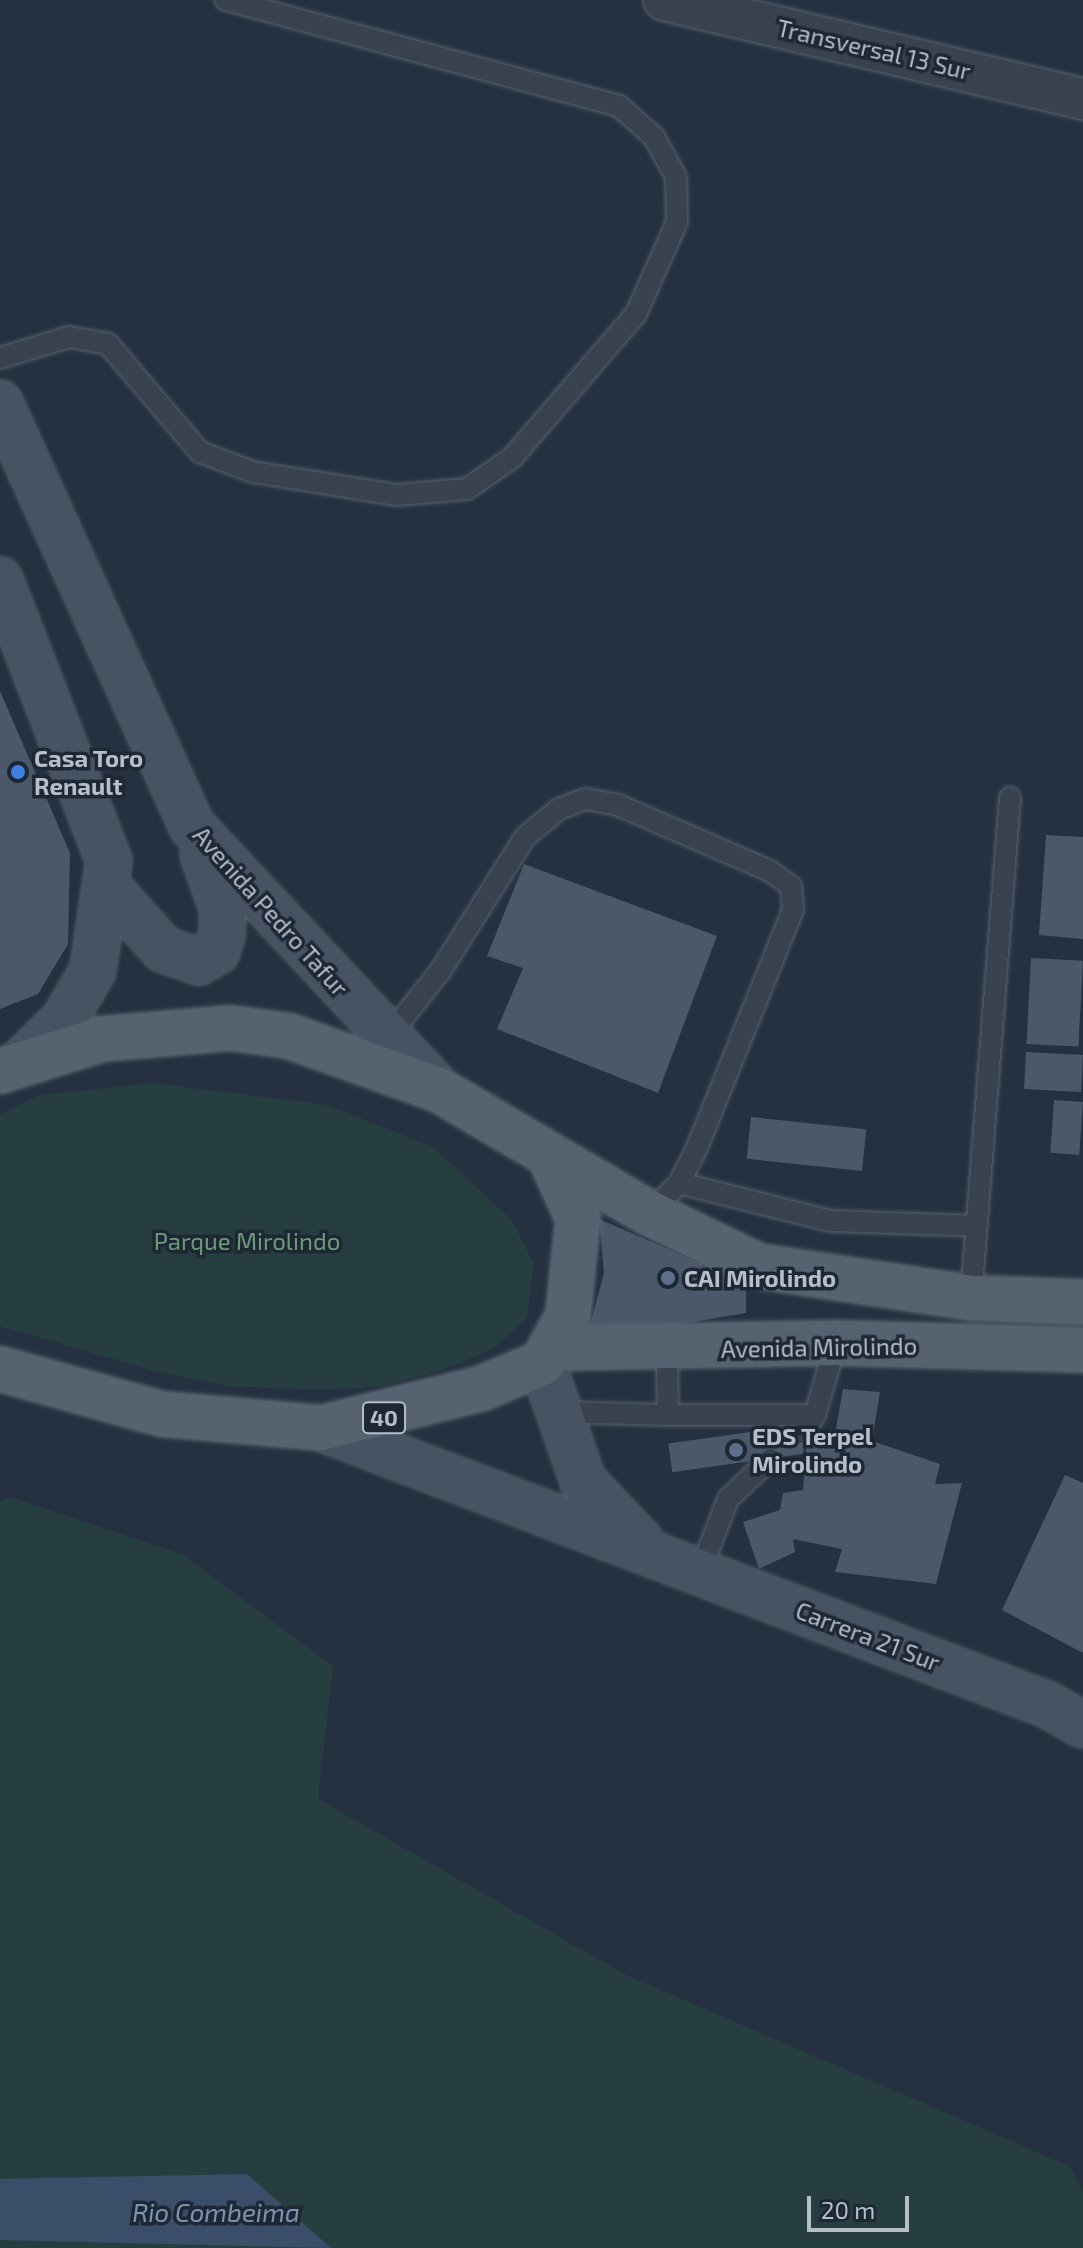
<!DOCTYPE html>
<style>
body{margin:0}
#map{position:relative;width:1083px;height:2248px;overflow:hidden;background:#253140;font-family:"Exo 2",sans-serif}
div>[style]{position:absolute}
.green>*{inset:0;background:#273e41}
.water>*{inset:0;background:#3a4e69}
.building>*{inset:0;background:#4b5869;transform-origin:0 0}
.roads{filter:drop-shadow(0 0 2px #57616d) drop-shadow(0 0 2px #57616d)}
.service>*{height:20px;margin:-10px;padding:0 10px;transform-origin:10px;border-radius:10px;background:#394350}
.minor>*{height:40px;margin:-20px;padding:0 20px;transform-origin:20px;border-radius:20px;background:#394350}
.secondary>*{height:44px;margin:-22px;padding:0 22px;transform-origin:22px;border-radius:22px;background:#475263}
.primary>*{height:44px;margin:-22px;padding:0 22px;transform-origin:22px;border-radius:22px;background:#576270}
.dots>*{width:22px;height:22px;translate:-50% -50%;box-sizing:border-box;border:4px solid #1e2835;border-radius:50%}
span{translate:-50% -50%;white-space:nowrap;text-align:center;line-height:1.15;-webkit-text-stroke:7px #1e2835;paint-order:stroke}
.shield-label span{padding:2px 6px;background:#1e2835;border:2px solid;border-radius:6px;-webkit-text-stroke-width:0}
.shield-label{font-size:22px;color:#b5beca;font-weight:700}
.street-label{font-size:24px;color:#b5beca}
.poi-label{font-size:24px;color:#b5beca;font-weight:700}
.left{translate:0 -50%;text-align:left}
.park-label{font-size:24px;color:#6c9c77}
.water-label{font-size:26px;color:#7c94b2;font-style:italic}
.scale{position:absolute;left:807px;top:2196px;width:102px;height:36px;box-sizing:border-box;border:4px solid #b5beca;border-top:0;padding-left:10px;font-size:24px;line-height:28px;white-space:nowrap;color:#b5beca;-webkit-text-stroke:6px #1e2835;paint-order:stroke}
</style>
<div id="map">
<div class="green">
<div style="clip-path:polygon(152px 1083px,327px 1105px,433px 1147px,512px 1220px,534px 1264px,527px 1318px,493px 1349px,445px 1369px,383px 1386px,320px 1390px,229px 1386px,155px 1371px,0 1326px,0 1114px,41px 1095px)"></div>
<div style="clip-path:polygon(9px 1497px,183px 1555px,333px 1666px,318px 1799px,624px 1974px,1071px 2167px,1083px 2193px,1083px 2248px,0 2248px,0 1502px)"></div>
</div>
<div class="water">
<div style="clip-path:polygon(247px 2174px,331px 2248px,0 2240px,0 2179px)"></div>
</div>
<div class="building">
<div style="clip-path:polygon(0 691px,70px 853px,68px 944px,38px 994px,0 1009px)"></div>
<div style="clip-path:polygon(1046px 835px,1083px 837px,1083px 939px,1039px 935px)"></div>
<div style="clip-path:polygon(524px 864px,717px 936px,658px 1093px,497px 1029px,523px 968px,487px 956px)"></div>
<div style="left:1031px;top:958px;width:52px;height:86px;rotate:3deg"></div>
<div style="left:1026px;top:1052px;width:57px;height:37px;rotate:3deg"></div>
<div style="left:1054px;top:1100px;width:29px;height:53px;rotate:4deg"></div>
<div style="left:751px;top:1117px;width:116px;height:42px;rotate:6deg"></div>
<div style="clip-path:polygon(599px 1219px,746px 1283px,746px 1313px,586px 1340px,604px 1273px)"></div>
<div style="clip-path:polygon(843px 1389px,880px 1392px,872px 1441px,940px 1464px,935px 1484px,962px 1483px,936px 1584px,835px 1572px,842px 1549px,793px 1539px,795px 1552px,759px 1569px,743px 1522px,780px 1510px,783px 1493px,803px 1490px,807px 1438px,833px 1445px)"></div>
<div style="left:800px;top:1425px;width:29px;height:133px;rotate:82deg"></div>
<div style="clip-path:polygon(1065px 1475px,1083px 1483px,1083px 1653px,1002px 1610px)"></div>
</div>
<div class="roads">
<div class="service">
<div style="left:0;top:358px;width:72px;rotate:-16.9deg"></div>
<div style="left:69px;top:337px;width:40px;rotate:10deg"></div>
<div style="left:108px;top:344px;width:142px;rotate:49.6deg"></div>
<div style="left:200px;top:452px;width:57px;rotate:20.7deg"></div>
<div style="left:253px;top:472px;width:146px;rotate:9.1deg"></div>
<div style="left:397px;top:495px;width:70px;rotate:-4.9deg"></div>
<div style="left:467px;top:489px;width:55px;rotate:-34.6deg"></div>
<div style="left:512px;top:458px;width:190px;rotate:-49.3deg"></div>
<div style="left:636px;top:314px;width:101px;rotate:-66deg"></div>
<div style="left:677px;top:222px;width:45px;rotate:-91.3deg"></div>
<div style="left:676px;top:177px;width:46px;rotate:-118.8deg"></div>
<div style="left:654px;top:137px;width:47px;rotate:-138.5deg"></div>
<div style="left:619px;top:106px;width:408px;rotate:-164.9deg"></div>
<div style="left:388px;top:1037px;width:85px;rotate:-51.7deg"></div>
<div style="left:441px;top:970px;width:157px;rotate:-57.7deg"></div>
<div style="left:525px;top:837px;width:44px;rotate:-39.5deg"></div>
<div style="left:559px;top:809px;width:28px;rotate:-21deg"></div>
<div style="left:585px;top:799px;width:34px;rotate:10deg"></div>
<div style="left:618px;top:805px;width:166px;rotate:23.5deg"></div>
<div style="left:770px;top:871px;width:26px;rotate:36deg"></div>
<div style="left:791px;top:886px;width:24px;rotate:85deg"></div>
<div style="left:793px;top:910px;width:257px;rotate:112deg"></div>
<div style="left:697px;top:1148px;width:39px;rotate:117deg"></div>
<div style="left:679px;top:1183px;width:42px;rotate:135deg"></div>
<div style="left:679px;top:1183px;width:156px;rotate:14.1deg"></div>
<div style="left:830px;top:1221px;width:147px;rotate:1.9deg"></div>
<div style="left:971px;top:1298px;width:502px;rotate:-85.54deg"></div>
<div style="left:667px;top:1352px;width:63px;rotate:89.1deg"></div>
<div style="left:668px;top:1415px;width:147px"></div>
<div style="left:556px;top:1412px;width:112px;rotate:1.5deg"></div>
<div style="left:801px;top:1433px;width:23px;rotate:-52deg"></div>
<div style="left:815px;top:1415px;width:75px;rotate:-73.7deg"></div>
<div style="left:700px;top:1572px;width:78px;rotate:-69deg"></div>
<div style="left:728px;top:1499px;width:58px;rotate:-43.6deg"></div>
</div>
<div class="minor">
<div style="left:664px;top:0;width:431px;rotate:13.3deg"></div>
</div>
<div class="secondary">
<div style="left:0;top:403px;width:465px;rotate:65.6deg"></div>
<div style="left:192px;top:826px;width:362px;rotate:46.9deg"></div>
<div style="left:0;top:580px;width:301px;rotate:68.8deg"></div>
<div style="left:109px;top:861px;width:110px;rotate:98.4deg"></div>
<div style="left:93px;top:970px;width:58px;rotate:120.1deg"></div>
<div style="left:64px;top:1020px;width:60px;rotate:135.7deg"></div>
<div style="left:108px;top:887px;width:83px;rotate:48.4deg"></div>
<div style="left:163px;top:949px;width:38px;rotate:20deg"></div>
<div style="left:199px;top:962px;width:21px;rotate:-31deg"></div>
<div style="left:217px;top:951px;width:18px;rotate:-74deg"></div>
<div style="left:222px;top:934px;width:24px;rotate:-88deg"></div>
<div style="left:223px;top:910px;width:59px;rotate:-109.7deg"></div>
<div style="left:542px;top:1363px;width:125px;rotate:70.8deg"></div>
<div style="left:583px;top:1481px;width:84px;rotate:46.4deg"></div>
<div style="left:321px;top:1428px;width:778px;rotate:20.86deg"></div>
<div style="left:1048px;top:1705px;width:40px;rotate:29.7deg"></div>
</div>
<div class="primary">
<div style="left:0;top:1071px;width:107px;rotate:-17.4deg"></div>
<div style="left:102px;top:1039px;width:129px;rotate:-4.9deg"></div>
<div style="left:231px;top:1028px;width:59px;rotate:7.9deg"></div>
<div style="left:289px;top:1036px;width:159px;rotate:19.8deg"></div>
<div style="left:439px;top:1090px;width:243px;rotate:30.4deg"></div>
<div style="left:649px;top:1213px;width:121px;rotate:25.9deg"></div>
<div style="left:758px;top:1266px;width:215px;rotate:8.5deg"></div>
<div style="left:971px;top:1298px;width:112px;rotate:2deg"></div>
<div style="left:556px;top:1348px;width:280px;rotate:-1deg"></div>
<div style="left:836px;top:1343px;width:247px;rotate:1.6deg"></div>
<div style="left:0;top:1369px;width:167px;rotate:15.6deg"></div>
<div style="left:161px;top:1414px;width:161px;rotate:5deg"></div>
<div style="left:321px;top:1428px;width:164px;rotate:-13.8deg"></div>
<div style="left:480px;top:1389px;width:67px;rotate:-22.8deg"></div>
<div style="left:542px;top:1363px;width:54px;rotate:-61deg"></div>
<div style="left:568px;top:1316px;width:98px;rotate:-84.1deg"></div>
<div style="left:578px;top:1219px;width:70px;rotate:-114.4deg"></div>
</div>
</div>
<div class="dots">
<div style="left:18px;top:772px;background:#3f7fe0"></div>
<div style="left:668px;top:1278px;background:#5c6f8a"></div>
<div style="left:736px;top:1450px;background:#5c6f8a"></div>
</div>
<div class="shield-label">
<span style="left:384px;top:1418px">40</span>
</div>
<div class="street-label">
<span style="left:874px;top:49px;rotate:13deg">Transversal 13 Sur</span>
<span style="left:271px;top:911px;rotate:48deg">Avenida Pedro Tafur</span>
<span style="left:819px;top:1347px;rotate:-1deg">Avenida Mirolindo</span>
<span style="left:868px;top:1636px;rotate:21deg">Carrera 21 Sur</span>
</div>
<div class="poi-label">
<span class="left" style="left:34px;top:772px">Casa Toro<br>Renault</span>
<span class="left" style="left:684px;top:1278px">CAI Mirolindo</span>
<span class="left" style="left:752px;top:1450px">EDS Terpel<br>Mirolindo</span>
</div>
<div class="park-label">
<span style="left:247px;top:1241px">Parque Mirolindo</span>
</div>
<div class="water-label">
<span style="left:216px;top:2212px">Rio Combeima</span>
</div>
<div class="scale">20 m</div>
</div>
